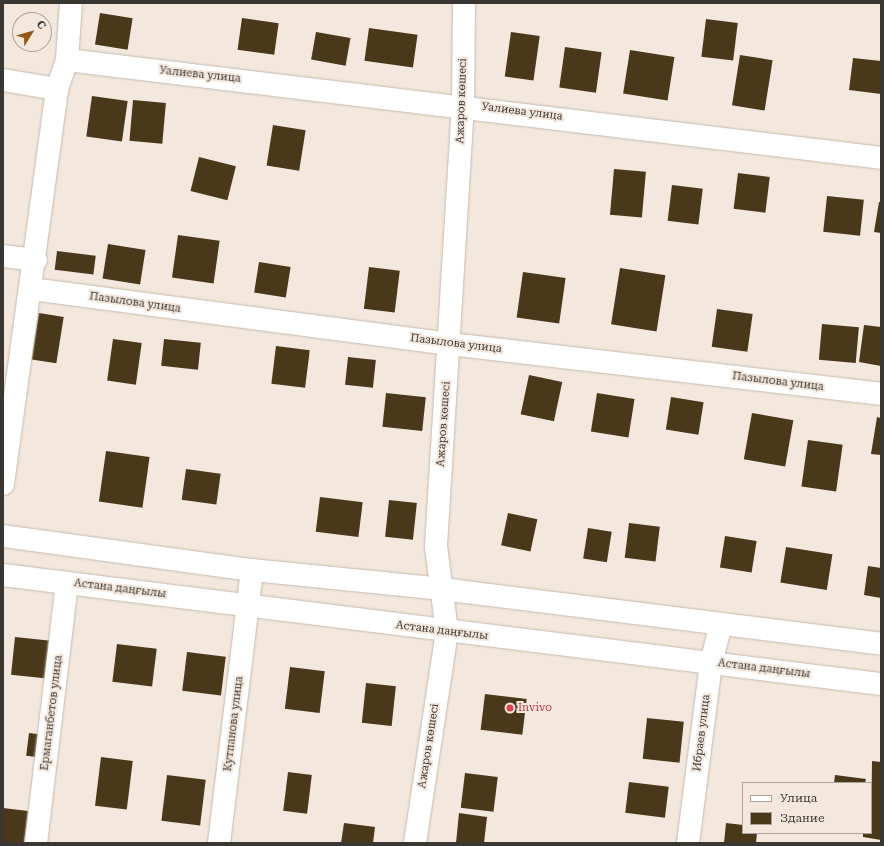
<!DOCTYPE html>
<meta charset="utf-8">
<style>
body{margin:0}
#map{position:relative;width:884px;height:846px;overflow:hidden;background:#f4e8de;font-family:"Roboto Serif",serif}
div>[style]{position:absolute}
.building>*{inset:0;background:#4a381b;transform-origin:0 0}
.roads{filter:drop-shadow(0 0 1px #c5bab0) drop-shadow(0 0 1px #c5bab0)}
.minor>*{height:22px;margin:-11px;padding:0 11px;transform-origin:11px;border-radius:11px;background:#fff}
.dots>*{width:11px;height:11px;translate:-50% -50%;box-sizing:border-box;border:2px solid #f4e8de;border-radius:50%}
span{translate:-50% -50%;white-space:nowrap;text-align:center;line-height:1.15;-webkit-text-stroke:4px #f4e8de;paint-order:stroke}
.street-label{font-size:11px;color:#3a3632}
.health-label{font-size:11px;color:#be3a42}
.left{translate:0 -50%;text-align:left}
.frame{position:absolute;inset:0;border:4px solid #3a3632;pointer-events:none}
.legend{position:absolute;left:742px;top:782px;width:130px;height:52px;box-sizing:border-box;background:#f4e8de;border:1px solid #aaa199;margin:0;padding:5px 7px;list-style:none;font-size:12px;color:#3a3632}
.legend li{display:flex;align-items:center;gap:8px;height:20px}
.legend b{width:20px;border:1px solid #aaa199}
.north{position:absolute;left:12px;top:12px;width:40px;height:40px;box-sizing:border-box;background:#f4e8de;border:1px solid #aaa199;border-radius:50%;rotate:53deg;font-size:11px;font-weight:700;line-height:16px;text-align:center;color:#3a3632}
.north::after{content:'';display:block;margin:auto;width:14px;height:18px;background:#935817;clip-path:polygon(50% 0,100% 100%,50% 72%,0 100%)}
</style>
<div id="map">
<div class="building">
<div style="left:100px;top:13px;width:33px;height:32px;rotate:9deg"></div>
<div style="left:242px;top:18px;width:37px;height:32px;rotate:8deg"></div>
<div style="left:706px;top:19px;width:32px;height:38px;rotate:7deg"></div>
<div style="left:369px;top:28px;width:49px;height:33px;rotate:8deg"></div>
<div style="left:316px;top:32px;width:35px;height:28px;rotate:10deg"></div>
<div style="left:511px;top:32px;width:29px;height:45px;rotate:8deg"></div>
<div style="left:565px;top:47px;width:37px;height:41px;rotate:8deg"></div>
<div style="left:630px;top:50px;width:45px;height:44px;rotate:9deg"></div>
<div style="left:740px;top:55px;width:33px;height:51px;rotate:9deg"></div>
<div style="clip-path:polygon(853px 58px,881px 61px,881px 94px,849px 90px)"></div>
<div style="left:92px;top:96px;width:36px;height:41px;rotate:8deg"></div>
<div style="left:133px;top:100px;width:33px;height:41px;rotate:5deg"></div>
<div style="left:273px;top:125px;width:33px;height:41px;rotate:9deg"></div>
<div style="left:199px;top:157px;width:38px;height:35px;rotate:14deg"></div>
<div style="left:614px;top:169px;width:32px;height:46px;rotate:5deg"></div>
<div style="left:738px;top:173px;width:32px;height:36px;rotate:7deg"></div>
<div style="left:672px;top:185px;width:31px;height:36px;rotate:7deg"></div>
<div style="left:827px;top:196px;width:37px;height:36px;rotate:6deg"></div>
<div style="clip-path:polygon(879px 202px,881px 202px,881px 233px,874px 232px)"></div>
<div style="left:178px;top:235px;width:42px;height:43px;rotate:8deg"></div>
<div style="left:108px;top:244px;width:38px;height:35px;rotate:9deg"></div>
<div style="left:57px;top:251px;width:39px;height:19px;rotate:7deg"></div>
<div style="left:259px;top:262px;width:32px;height:31px;rotate:9deg"></div>
<div style="left:369px;top:267px;width:31px;height:42px;rotate:7deg"></div>
<div style="left:620px;top:268px;width:46px;height:57px;rotate:9deg"></div>
<div style="left:523px;top:272px;width:43px;height:46px;rotate:8deg"></div>
<div style="left:717px;top:309px;width:36px;height:38px;rotate:8deg"></div>
<div style="left:39px;top:313px;width:25px;height:47px;rotate:9deg"></div>
<div style="left:822px;top:324px;width:37px;height:36px;rotate:5deg"></div>
<div style="clip-path:polygon(864px 325px,881px 327px,881px 366px,859px 362px)"></div>
<div style="left:113px;top:339px;width:29px;height:42px;rotate:8deg"></div>
<div style="left:164px;top:339px;width:37px;height:27px;rotate:6deg"></div>
<div style="left:276px;top:346px;width:34px;height:38px;rotate:7deg"></div>
<div style="left:348px;top:357px;width:28px;height:28px;rotate:6deg"></div>
<div style="left:529px;top:375px;width:34px;height:40px;rotate:12deg"></div>
<div style="left:386px;top:393px;width:40px;height:34px;rotate:6deg"></div>
<div style="left:597px;top:393px;width:38px;height:39px;rotate:9deg"></div>
<div style="left:671px;top:397px;width:33px;height:33px;rotate:9deg"></div>
<div style="left:752px;top:413px;width:42px;height:47px;rotate:10deg"></div>
<div style="clip-path:polygon(877px 417px,881px 418px,881px 455px,871px 454px)"></div>
<div style="left:808px;top:440px;width:35px;height:47px;rotate:8deg"></div>
<div style="left:106px;top:451px;width:44px;height:51px;rotate:8deg"></div>
<div style="left:186px;top:469px;width:35px;height:31px;rotate:8deg"></div>
<div style="left:320px;top:497px;width:43px;height:35px;rotate:7deg"></div>
<div style="left:389px;top:500px;width:28px;height:37px;rotate:6deg"></div>
<div style="left:508px;top:513px;width:30px;height:33px;rotate:12deg"></div>
<div style="left:629px;top:523px;width:31px;height:35px;rotate:7deg"></div>
<div style="left:588px;top:528px;width:24px;height:31px;rotate:9deg"></div>
<div style="left:725px;top:536px;width:32px;height:32px;rotate:9deg"></div>
<div style="left:786px;top:547px;width:47px;height:36px;rotate:9deg"></div>
<div style="clip-path:polygon(868px 566px,881px 568px,881px 598px,864px 595px)"></div>
<div style="left:15px;top:637px;width:36px;height:38px;rotate:6deg"></div>
<div style="left:117px;top:644px;width:40px;height:38px;rotate:7deg"></div>
<div style="left:187px;top:652px;width:39px;height:39px;rotate:7deg"></div>
<div style="left:290px;top:667px;width:35px;height:42px;rotate:7deg"></div>
<div style="left:366px;top:683px;width:30px;height:40px;rotate:6deg"></div>
<div style="left:485px;top:694px;width:42px;height:36px;rotate:7deg"></div>
<div style="left:647px;top:718px;width:37px;height:41px;rotate:6deg"></div>
<div style="left:29px;top:733px;width:16px;height:23px;rotate:7deg"></div>
<div style="left:101px;top:757px;width:32px;height:49px;rotate:7deg"></div>
<div style="clip-path:polygon(872px 761px,881px 762px,881px 840px,863px 837px,863px 833px,871px 833px)"></div>
<div style="left:288px;top:772px;width:24px;height:39px;rotate:7deg"></div>
<div style="left:465px;top:773px;width:33px;height:35px;rotate:7deg"></div>
<div style="left:167px;top:775px;width:39px;height:46px;rotate:7deg"></div>
<div style="clip-path:polygon(835px 775px,866px 779px,865px 783px,834px 783px)"></div>
<div style="left:629px;top:782px;width:40px;height:31px;rotate:7deg"></div>
<div style="clip-path:polygon(3px 808px,28px 811px,24px 843px,3px 843px)"></div>
<div style="clip-path:polygon(459px 813px,487px 817px,484px 843px,456px 843px)"></div>
<div style="clip-path:polygon(344px 823px,375px 827px,373px 843px,341px 843px)"></div>
<div style="clip-path:polygon(726px 823px,743px 825px,743px 833px,757px 833px,756px 843px,724px 843px)"></div>
</div>
<div class="roads">
<div class="minor">
<div style="left:67px;top:60px;width:820px;rotate:6.86deg"></div>
<div style="left:3px;top:80px;width:55px;rotate:9.5deg"></div>
<div style="left:3px;top:256px;width:33px;rotate:7deg"></div>
<div style="left:32px;top:289px;width:422px;rotate:7.5deg"></div>
<div style="left:450px;top:344px;width:434px;rotate:6.6deg"></div>
<div style="left:3px;top:484px;width:399px;rotate:-82.2deg"></div>
<div style="left:57px;top:89px;width:31px;rotate:-71deg"></div>
<div style="left:67px;top:60px;width:57px;rotate:-86deg"></div>
<div style="left:3px;top:536px;width:251px;rotate:7.8deg"></div>
<div style="left:252px;top:570px;width:191px;rotate:5.7deg"></div>
<div style="left:442px;top:589px;width:442px;rotate:7.1deg"></div>
<div style="left:3px;top:575px;width:885px;rotate:7.08deg"></div>
<div style="left:36px;top:843px;width:262px;rotate:-83.2deg"></div>
<div style="left:219px;top:843px;width:275px;rotate:-83.1deg"></div>
<div style="left:415px;top:843px;width:214px;rotate:-81.4deg"></div>
<div style="left:447px;top:631px;width:86px;rotate:-97.4deg"></div>
<div style="left:436px;top:546px;width:442px;rotate:-86.5deg"></div>
<div style="left:463px;top:105px;width:102px;rotate:-89.4deg"></div>
<div style="left:688px;top:843px;width:181px;rotate:-82.7deg"></div>
<div style="left:711px;top:663px;width:40px;rotate:-75.6deg"></div>
</div>
</div>
<div class="dots">
<div style="left:510px;top:708px;background:#e0444e"></div>
</div>
<div class="street-label">
<span style="left:200px;top:75px;rotate:6deg">Уалиева улица</span>
<span style="left:462px;top:101px;rotate:-88deg">Ажаров көшесі</span>
<span style="left:522px;top:112px;rotate:7deg">Уалиева улица</span>
<span style="left:135px;top:303px;rotate:8deg">Пазылова улица</span>
<span style="left:456px;top:344px;rotate:7deg">Пазылова улица</span>
<span style="left:778px;top:382px;rotate:7deg">Пазылова улица</span>
<span style="left:444px;top:424px;rotate:-86deg">Ажаров көшесі</span>
<span style="left:120px;top:589px;rotate:7deg">Астана даңғылы</span>
<span style="left:442px;top:631px;rotate:7deg">Астана даңғылы</span>
<span style="left:764px;top:669px;rotate:7deg">Астана даңғылы</span>
<span style="left:52px;top:713px;rotate:-83deg">Ермаганбетов улица</span>
<span style="left:234px;top:724px;rotate:-83deg">Кутпанова улица</span>
<span style="left:702px;top:733px;rotate:-83deg">Ибраев улица</span>
<span style="left:429px;top:746px;rotate:-81deg">Ажаров көшесі</span>
</div>
<div class="health-label">
<span class="left" style="left:518px;top:708px">Invivo</span>
</div>
<div class="frame"></div>
<ul class="legend">
<li><b style="height:5px;background:#fff"></b>Улица</li>
<li><b style="height:11px;background:#4a381b"></b>Здание</li>
</ul>
<div class="north">С</div>
</div>
